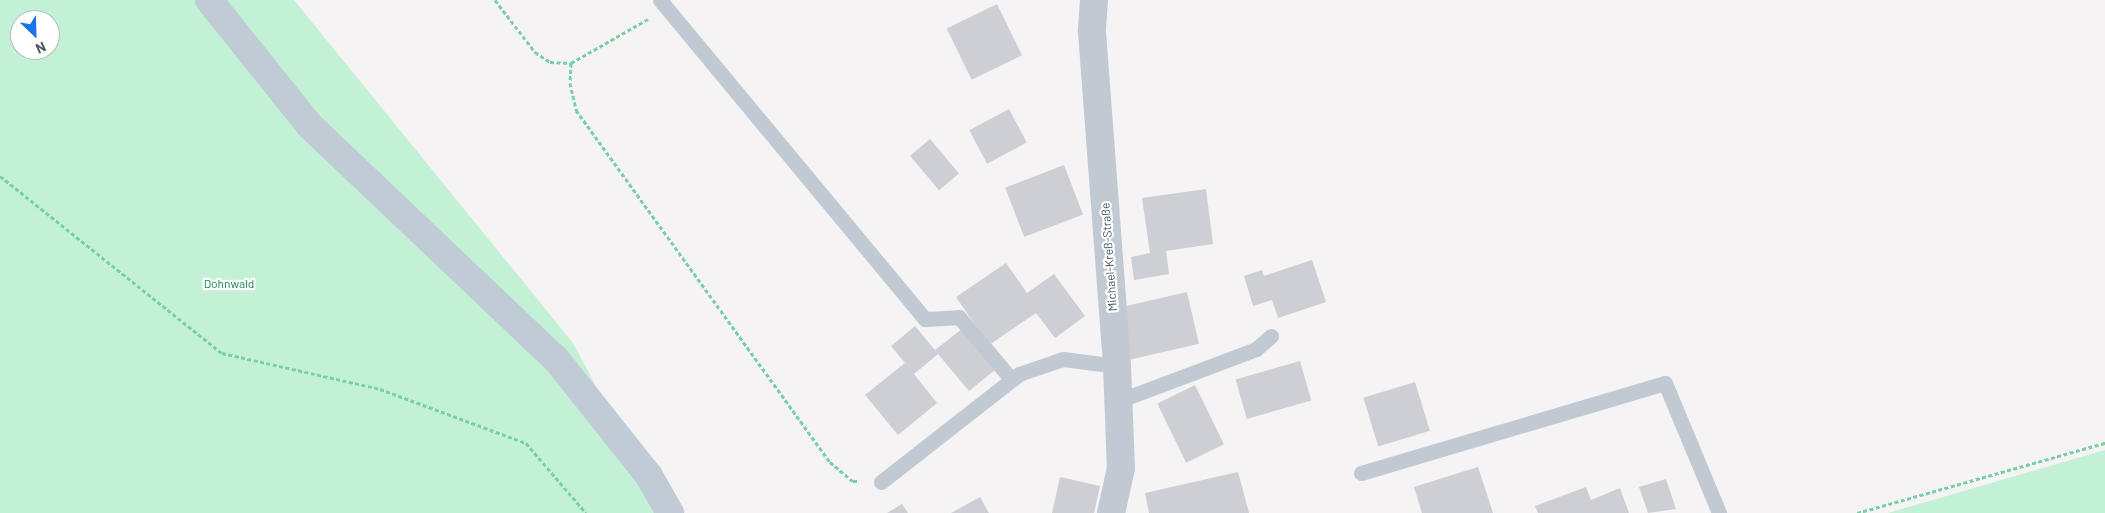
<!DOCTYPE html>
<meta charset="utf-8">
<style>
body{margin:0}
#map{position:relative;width:2105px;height:513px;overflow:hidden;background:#f5f3f3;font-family:Barlow,sans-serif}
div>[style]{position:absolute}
.green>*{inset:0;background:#c3f1d5}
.building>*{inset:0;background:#cdcfd5;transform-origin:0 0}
.path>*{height:3px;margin-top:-1.5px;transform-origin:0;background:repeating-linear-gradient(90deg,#7ad0a6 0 4px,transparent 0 6.5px)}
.lane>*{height:15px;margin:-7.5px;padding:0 7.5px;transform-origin:7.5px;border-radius:7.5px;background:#c1cad2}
.street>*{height:28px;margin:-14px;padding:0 14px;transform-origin:14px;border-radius:14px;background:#c1cad2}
.secondary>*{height:28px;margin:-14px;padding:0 14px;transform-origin:14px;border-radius:14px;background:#c1cbd6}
span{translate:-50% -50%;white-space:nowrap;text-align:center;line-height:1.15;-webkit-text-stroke:4.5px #fff;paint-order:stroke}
.street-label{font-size:12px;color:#4a5661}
.park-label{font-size:12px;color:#17864f}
.north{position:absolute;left:10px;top:10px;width:50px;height:50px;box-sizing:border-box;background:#fff;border:1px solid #b7bbc0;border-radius:50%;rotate:156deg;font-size:14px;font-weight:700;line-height:20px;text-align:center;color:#4a5661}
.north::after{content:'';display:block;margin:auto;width:18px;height:22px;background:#1a73e8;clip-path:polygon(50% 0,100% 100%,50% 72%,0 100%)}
</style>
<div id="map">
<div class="green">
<div style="clip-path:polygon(evenodd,0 0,294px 0,573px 343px,663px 513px,0 513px,0 0,20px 20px,50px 20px,50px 50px,20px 50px,20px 20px)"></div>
<div style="clip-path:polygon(2105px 450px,2105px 513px,1888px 513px)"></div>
</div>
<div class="building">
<div style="left:997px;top:4px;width:57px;height:56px;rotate:64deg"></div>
<div style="left:1009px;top:109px;width:38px;height:45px;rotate:62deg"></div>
<div style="left:930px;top:139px;width:45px;height:26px;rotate:50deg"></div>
<div style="left:1064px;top:165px;width:53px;height:63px;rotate:69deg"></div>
<div style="clip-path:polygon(1206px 189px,1213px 244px,1166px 251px,1169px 274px,1134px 280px,1131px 257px,1150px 253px,1142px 198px)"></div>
<div style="clip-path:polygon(1312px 260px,1326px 302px,1278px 318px,1272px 300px,1253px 306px,1244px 276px,1262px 270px,1264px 276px)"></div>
<div style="clip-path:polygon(1006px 263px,1027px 293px,1054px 274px,1085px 316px,1055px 338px,1036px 313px,989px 345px,956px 297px)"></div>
<div style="left:1187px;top:292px;width:53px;height:70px;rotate:77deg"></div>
<div style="clip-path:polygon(915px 326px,935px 350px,962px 329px,995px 370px,969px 391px,938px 354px,914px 374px,937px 403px,898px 435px,865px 395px,905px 363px,891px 346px)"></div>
<div style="left:1300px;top:361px;width:41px;height:67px;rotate:74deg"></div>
<div style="left:1415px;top:382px;width:51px;height:54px;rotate:73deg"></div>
<div style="left:1195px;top:385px;width:66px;height:42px;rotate:64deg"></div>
<div style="clip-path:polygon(1478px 467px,1493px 513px,1422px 513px,1414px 487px)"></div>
<div style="clip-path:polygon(1238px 472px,1249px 513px,1149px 513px,1145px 493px)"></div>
<div style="clip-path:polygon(1060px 477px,1100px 486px,1094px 513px,1052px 513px)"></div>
<div style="clip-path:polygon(1666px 479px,1676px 509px,1648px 513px,1639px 487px)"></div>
<div style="clip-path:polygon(1586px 487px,1591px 500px,1620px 488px,1629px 513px,1538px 513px,1535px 506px)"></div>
<div style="clip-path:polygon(980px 497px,989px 513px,951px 513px)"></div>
<div style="clip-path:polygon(902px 504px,908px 513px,887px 513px)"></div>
</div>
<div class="path">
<div style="left:495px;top:0;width:66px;rotate:52.4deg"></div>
<div style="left:535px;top:52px;width:18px;rotate:34deg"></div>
<div style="left:550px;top:62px;width:21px;rotate:3deg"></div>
<div style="left:648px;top:19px;width:89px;rotate:150.3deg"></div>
<div style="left:571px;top:63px;width:20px;rotate:93deg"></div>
<div style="left:570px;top:83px;width:28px;rotate:77deg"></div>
<div style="left:576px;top:110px;width:434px;rotate:54.2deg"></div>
<div style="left:830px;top:462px;width:30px;rotate:40deg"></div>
<div style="left:853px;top:481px;width:7px"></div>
<div style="left:0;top:176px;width:284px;rotate:38.6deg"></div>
<div style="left:222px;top:353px;width:162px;rotate:12.8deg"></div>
<div style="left:380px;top:389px;width:156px;rotate:20.3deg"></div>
<div style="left:526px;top:443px;width:92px;rotate:49.4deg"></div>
<div style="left:1857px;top:513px;width:258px;rotate:-15.8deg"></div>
</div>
<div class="lane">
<div style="left:660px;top:0;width:415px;rotate:50.3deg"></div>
<div style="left:925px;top:319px;width:34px;rotate:-3deg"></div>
<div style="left:959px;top:317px;width:81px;rotate:50deg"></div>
<div style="left:1118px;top:401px;width:147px;rotate:-20.6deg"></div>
<div style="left:1256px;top:349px;width:20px;rotate:-41deg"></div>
<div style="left:1361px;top:473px;width:317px;rotate:-16.5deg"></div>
<div style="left:1665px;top:383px;width:141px;rotate:67.4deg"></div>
<div style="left:881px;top:482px;width:175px;rotate:-38deg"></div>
<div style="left:1019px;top:374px;width:46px;rotate:-18.8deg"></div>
<div style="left:1063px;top:359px;width:54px;rotate:7.4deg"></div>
</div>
<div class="street">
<div style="left:1094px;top:0;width:32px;rotate:94deg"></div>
<div style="left:1092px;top:32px;width:335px;rotate:85.7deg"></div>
<div style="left:1117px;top:366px;width:102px;rotate:87.8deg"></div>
<div style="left:1121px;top:468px;width:46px;rotate:102.5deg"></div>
</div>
<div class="secondary">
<div style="left:209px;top:0;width:160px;rotate:51.3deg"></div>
<div style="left:309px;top:125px;width:340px;rotate:43.5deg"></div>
<div style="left:556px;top:359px;width:149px;rotate:51.5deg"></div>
<div style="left:649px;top:476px;width:43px;rotate:60.4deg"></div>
</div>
<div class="street-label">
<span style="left:1109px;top:257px;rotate:-94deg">Michael-Kreß-Straße</span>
</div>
<div class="park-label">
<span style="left:229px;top:284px">Dohnwald</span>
</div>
<div class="north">N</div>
</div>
